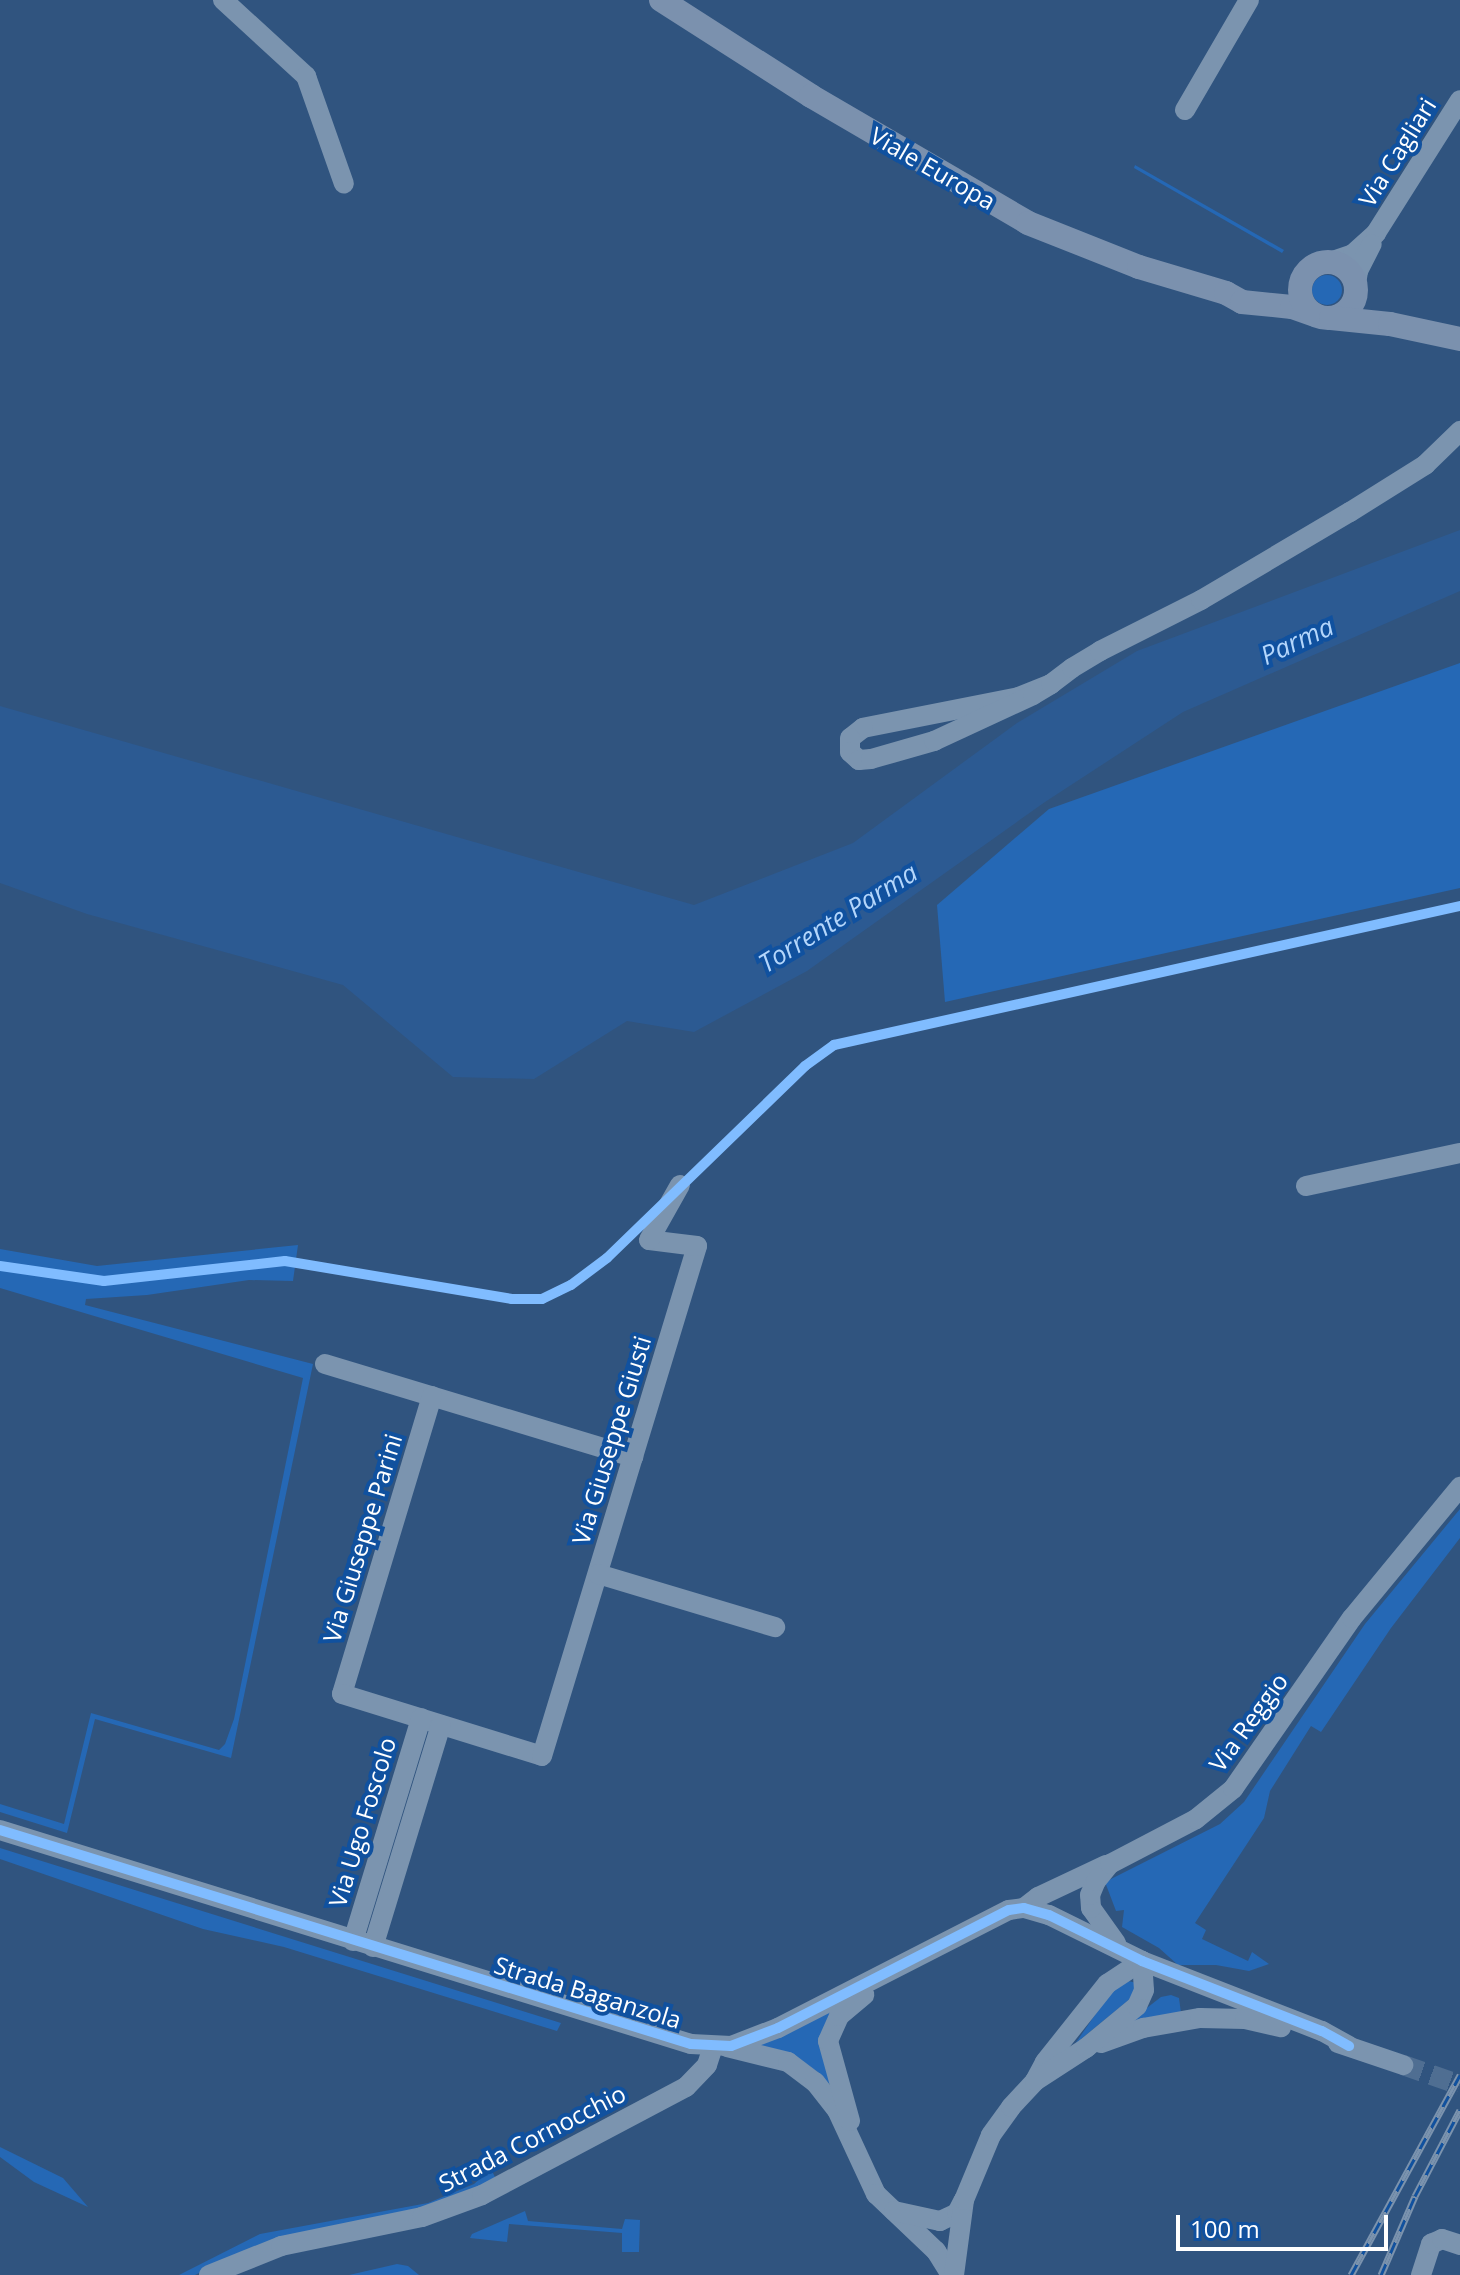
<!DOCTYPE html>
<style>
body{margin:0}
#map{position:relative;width:1460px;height:2275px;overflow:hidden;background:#30547f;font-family:"Open Sans",sans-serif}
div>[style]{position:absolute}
.green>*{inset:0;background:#2568b5}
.round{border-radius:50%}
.water>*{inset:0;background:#2c5a92}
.minor-tunnel>*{height:20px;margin-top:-10px;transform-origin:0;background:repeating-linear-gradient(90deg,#4f6e92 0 20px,transparent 0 30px)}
.minor>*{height:20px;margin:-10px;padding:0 10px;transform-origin:10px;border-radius:10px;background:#7b94af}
.major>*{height:24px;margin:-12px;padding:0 12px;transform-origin:12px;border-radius:12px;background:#7b91ae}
.major>.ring{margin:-12px;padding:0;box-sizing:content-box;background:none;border:24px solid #7b91ae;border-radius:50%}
.rail>*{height:7px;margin-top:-3.5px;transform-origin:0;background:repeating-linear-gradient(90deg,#10519f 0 12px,#7b93ae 0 24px);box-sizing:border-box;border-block:2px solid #7b93ae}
.cycleway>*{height:10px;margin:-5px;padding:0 5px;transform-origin:5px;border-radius:5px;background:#80bcff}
span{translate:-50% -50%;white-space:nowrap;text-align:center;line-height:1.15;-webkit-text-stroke:8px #10519f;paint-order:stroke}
.street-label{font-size:24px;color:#fff}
.water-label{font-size:26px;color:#b4d6fb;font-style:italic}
.scale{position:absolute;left:1176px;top:2215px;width:212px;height:36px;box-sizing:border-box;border:4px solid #fff;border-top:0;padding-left:10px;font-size:24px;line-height:28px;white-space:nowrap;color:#fff;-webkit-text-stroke:6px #10519f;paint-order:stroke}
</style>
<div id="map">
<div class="green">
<div style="clip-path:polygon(1135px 165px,1284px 250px,1282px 253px,1134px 168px)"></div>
<div class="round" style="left:1312px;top:275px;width:30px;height:30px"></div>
<div style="clip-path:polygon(1460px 663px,1460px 888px,945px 1002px,937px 905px,1049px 809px)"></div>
<div style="clip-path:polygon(298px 1245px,293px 1281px,249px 1280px,147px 1295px,86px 1299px,85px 1305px,313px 1364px,231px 1758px,95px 1719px,67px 1833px,0 1812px,0 1804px,64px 1824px,91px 1713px,219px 1750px,225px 1744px,234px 1719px,303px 1378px,0 1288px,0 1249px,97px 1266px)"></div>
<div style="clip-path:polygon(1460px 1509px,1460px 1538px,1391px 1628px,1321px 1732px,1311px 1726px,1270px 1791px,1264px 1818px,1195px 1923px,1206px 1930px,1202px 1939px,1248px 1961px,1252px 1952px,1269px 1964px,1249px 1971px,1216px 1965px,1178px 1965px,1159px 1948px,1122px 1927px,1124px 1910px,1116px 1911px,1105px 1882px,1220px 1824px,1244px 1802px,1365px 1624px)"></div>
<div style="clip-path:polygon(0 1848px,561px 2023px,557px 2031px,284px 1947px,203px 1929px,0 1859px)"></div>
<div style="clip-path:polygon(1125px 1980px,1136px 1983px,1136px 1994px,1075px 2044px,1116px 1984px)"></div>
<div style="clip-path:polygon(1171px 1995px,1179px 1998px,1181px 2013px,1126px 2024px,1161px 1997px)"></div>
<div style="clip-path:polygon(834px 2010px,834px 2089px,819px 2073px,788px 2053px,755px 2044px)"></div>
<div style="clip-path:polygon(0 2147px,63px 2178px,88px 2207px,34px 2182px,0 2157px)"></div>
<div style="clip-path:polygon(491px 2169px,497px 2181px,464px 2198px,222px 2262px,195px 2275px,179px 2275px,260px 2234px,428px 2203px,474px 2184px)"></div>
<div style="clip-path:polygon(525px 2211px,528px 2221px,622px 2229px,625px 2219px,640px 2220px,639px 2252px,622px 2252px,622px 2233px,509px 2224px,507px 2242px,470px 2238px,472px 2234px)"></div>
<div style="clip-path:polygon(397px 2264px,408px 2266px,419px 2275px,349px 2275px)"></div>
</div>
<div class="water">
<div style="clip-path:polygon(1460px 530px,1460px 591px,1183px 712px,1045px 802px,807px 971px,694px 1032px,627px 1021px,534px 1079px,453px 1077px,343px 985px,87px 914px,0 883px,0 706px,694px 905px,853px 843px,1017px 723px,1137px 651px)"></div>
</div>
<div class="minor-tunnel">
<div style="left:1403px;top:2065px;width:60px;rotate:19.3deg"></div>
</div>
<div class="minor">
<div style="left:223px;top:0;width:113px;rotate:42.5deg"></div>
<div style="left:306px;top:76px;width:114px;rotate:70.6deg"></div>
<div style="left:1185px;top:110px;width:127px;rotate:-59.8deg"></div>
<div style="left:1330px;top:262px;width:24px;rotate:-19deg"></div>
<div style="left:1353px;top:254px;width:31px;rotate:-42deg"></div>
<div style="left:1376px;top:233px;width:157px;rotate:-57.7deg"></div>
<div style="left:1356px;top:284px;width:13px;rotate:-81deg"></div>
<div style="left:1358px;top:271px;width:30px;rotate:-63deg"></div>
<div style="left:1051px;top:684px;width:35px;rotate:158deg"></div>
<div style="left:1019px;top:697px;width:159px;rotate:168.8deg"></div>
<div style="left:863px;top:728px;width:16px;rotate:142deg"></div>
<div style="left:850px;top:738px;width:14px;rotate:90deg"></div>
<div style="left:850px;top:752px;width:12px;rotate:42deg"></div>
<div style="left:859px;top:760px;width:12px;rotate:-5deg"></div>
<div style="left:871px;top:759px;width:66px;rotate:-15.9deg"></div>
<div style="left:934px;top:741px;width:109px;rotate:-24.9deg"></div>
<div style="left:1033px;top:695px;width:21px;rotate:-31deg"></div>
<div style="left:1051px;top:684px;width:26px;rotate:-37deg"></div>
<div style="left:1072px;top:668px;width:33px;rotate:-31deg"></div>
<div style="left:1100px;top:651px;width:113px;rotate:-26.8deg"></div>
<div style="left:1201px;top:600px;width:173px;rotate:-30.6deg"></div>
<div style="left:1350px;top:512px;width:89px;rotate:-32.1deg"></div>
<div style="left:1425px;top:465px;width:49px;rotate:-44.2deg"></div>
<div style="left:1306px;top:1186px;width:157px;rotate:-12.1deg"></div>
<div style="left:325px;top:1364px;width:322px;rotate:16.8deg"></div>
<div style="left:432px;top:1396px;width:311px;rotate:106.8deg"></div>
<div style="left:342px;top:1694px;width:209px;rotate:17.2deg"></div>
<div style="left:542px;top:1756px;width:533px;rotate:-73.09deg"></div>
<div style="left:697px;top:1246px;width:48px;rotate:-172.9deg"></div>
<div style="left:649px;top:1240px;width:63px;rotate:-60.6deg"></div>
<div style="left:598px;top:1574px;width:185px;rotate:16.7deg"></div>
<div style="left:0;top:1830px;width:723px;rotate:17.21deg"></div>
<div style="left:691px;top:2044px;width:40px;rotate:2.9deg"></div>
<div style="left:731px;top:2046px;width:50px;rotate:-21deg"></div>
<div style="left:778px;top:2028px;width:259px;rotate:-27.1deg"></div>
<div style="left:1009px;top:1910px;width:15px;rotate:-8deg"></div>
<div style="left:1024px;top:1908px;width:26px;rotate:16deg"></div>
<div style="left:1049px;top:1915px;width:104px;rotate:26.3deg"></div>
<div style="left:1142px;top:1961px;width:193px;rotate:21.3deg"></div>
<div style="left:1322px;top:2031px;width:31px;rotate:29deg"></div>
<div style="left:1024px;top:1908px;width:18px;rotate:-38deg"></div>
<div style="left:1038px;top:1897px;width:75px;rotate:-25.2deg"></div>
<div style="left:353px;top:1941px;width:233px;rotate:-73deg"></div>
<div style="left:1116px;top:1943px;width:43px;rotate:-125.5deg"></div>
<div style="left:1091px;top:1908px;width:13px;rotate:-94deg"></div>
<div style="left:1090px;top:1895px;width:15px;rotate:-67deg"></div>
<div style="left:1096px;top:1881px;width:22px;rotate:-51deg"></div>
<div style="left:1110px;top:1864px;width:97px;rotate:-27.6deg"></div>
<div style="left:1196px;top:1819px;width:48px;rotate:-39deg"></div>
<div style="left:1233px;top:1789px;width:208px;rotate:-55.2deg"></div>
<div style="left:1352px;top:1618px;width:170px;rotate:-50.5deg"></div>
<div style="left:373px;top:1947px;width:232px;rotate:-73deg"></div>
<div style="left:1101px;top:2043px;width:45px;rotate:-19.7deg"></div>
<div style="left:1143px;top:2028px;width:58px;rotate:-10deg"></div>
<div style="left:1200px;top:2018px;width:45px;rotate:1.3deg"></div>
<div style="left:1245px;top:2019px;width:37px;rotate:13deg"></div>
<div style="left:1338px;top:2043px;width:69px;rotate:18.7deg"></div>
<div style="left:727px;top:2047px;width:63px;rotate:13.8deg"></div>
<div style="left:788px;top:2062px;width:34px;rotate:37deg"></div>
<div style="left:815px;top:2082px;width:36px;rotate:52deg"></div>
<div style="left:837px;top:2110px;width:93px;rotate:65.1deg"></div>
<div style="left:876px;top:2194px;width:83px;rotate:43.5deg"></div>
<div style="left:936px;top:2251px;width:28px;rotate:58deg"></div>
<div style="left:1035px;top:2081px;width:21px;rotate:-62deg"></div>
<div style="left:1045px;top:2062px;width:100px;rotate:-51.5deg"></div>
<div style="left:1107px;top:1984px;width:42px;rotate:-33.3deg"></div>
<div style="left:850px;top:2121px;width:83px;rotate:-105.4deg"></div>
<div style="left:828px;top:2041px;width:27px;rotate:-66deg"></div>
<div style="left:839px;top:2016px;width:33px;rotate:-40deg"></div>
<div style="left:894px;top:2211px;width:47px;rotate:12.3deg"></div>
<div style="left:940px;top:2221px;width:19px;rotate:-25deg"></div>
<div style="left:957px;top:2213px;width:13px;rotate:-63deg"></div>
<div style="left:209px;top:2275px;width:78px;rotate:-21.9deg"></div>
<div style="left:281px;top:2246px;width:144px;rotate:-11.6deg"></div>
<div style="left:422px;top:2217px;width:64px;rotate:-20.1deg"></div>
<div style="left:482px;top:2195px;width:231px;rotate:-27.9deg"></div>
<div style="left:686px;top:2087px;width:30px;rotate:-46deg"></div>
<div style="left:707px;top:2065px;width:20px;rotate:-72deg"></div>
<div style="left:954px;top:2275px;width:76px;rotate:-82.4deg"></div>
<div style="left:964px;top:2200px;width:70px;rotate:-67.4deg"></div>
<div style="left:991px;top:2135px;width:34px;rotate:-54deg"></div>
<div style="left:1011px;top:2107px;width:35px;rotate:-47deg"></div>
<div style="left:1035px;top:2081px;width:61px;rotate:-32.9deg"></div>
<div style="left:1086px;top:2048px;width:66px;rotate:-39.5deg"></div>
<div style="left:1137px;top:2006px;width:17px;rotate:-66deg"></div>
<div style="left:1144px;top:1990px;width:29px;rotate:-94deg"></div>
<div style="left:1421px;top:2275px;width:33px;rotate:-72deg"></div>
<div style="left:1431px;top:2244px;width:12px;rotate:-24deg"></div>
<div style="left:1442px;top:2239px;width:19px;rotate:18deg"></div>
</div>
<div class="major">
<div style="left:661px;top:0;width:178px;rotate:32.6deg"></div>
<div style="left:811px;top:96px;width:251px;rotate:30.3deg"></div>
<div style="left:1028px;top:223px;width:119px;rotate:21.6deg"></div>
<div style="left:1139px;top:267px;width:91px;rotate:16.6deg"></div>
<div style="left:1226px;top:293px;width:18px;rotate:29deg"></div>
<div style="left:1242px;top:302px;width:50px;rotate:5.7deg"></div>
<div style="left:1292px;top:307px;width:24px;rotate:19deg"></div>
<div class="ring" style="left:1300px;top:262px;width:32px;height:32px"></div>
<div style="left:1331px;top:318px;width:59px;rotate:5.8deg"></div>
<div style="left:1390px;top:324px;width:72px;rotate:12.1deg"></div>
</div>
<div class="rail">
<div style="left:1351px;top:2275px;width:228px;rotate:-61.4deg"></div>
<div style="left:1381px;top:2275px;width:86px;rotate:-66.7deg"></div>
<div style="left:1415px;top:2196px;width:97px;rotate:-62.4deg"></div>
</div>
<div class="cycleway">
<div style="left:0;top:1266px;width:105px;rotate:8.2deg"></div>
<div style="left:104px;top:1281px;width:182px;rotate:-6.3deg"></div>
<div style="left:285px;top:1261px;width:230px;rotate:9.5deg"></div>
<div style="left:512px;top:1299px;width:30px"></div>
<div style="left:542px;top:1299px;width:32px;rotate:-26deg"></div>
<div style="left:571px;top:1285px;width:45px;rotate:-36.9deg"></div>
<div style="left:607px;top:1258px;width:276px;rotate:-44.1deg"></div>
<div style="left:805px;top:1066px;width:36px;rotate:-36deg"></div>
<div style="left:834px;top:1045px;width:641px;rotate:-12.52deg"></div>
<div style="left:0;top:1830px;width:723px;rotate:17.21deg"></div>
<div style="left:691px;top:2044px;width:40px;rotate:2.9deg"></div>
<div style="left:731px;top:2046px;width:50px;rotate:-21deg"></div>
<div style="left:778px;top:2028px;width:259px;rotate:-27.1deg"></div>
<div style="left:1009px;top:1910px;width:15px;rotate:-8deg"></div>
<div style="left:1024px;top:1908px;width:26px;rotate:16deg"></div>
<div style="left:1049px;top:1915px;width:104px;rotate:26.3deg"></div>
<div style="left:1142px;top:1961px;width:193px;rotate:21.3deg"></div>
<div style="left:1322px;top:2031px;width:31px;rotate:29deg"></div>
</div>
<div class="street-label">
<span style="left:1397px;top:152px;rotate:-58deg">Via Cagliari</span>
<span style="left:933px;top:168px;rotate:30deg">Viale Europa</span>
<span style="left:611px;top:1440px;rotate:-73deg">Via Giuseppe Giusti</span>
<span style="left:362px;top:1538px;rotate:-73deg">Via Giuseppe Parini</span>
<span style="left:1248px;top:1722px;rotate:-54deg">Via Reggio</span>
<span style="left:362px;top:1822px;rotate:-73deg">Via Ugo Foscolo</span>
<span style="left:588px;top:1992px;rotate:17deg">Strada Baganzola</span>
<span style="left:532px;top:2138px;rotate:-27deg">Strada Cornocchio</span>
</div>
<div class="water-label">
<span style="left:1297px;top:641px;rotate:-25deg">Parma</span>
<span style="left:838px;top:918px;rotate:-32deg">Torrente Parma</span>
</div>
<div class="scale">100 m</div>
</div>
